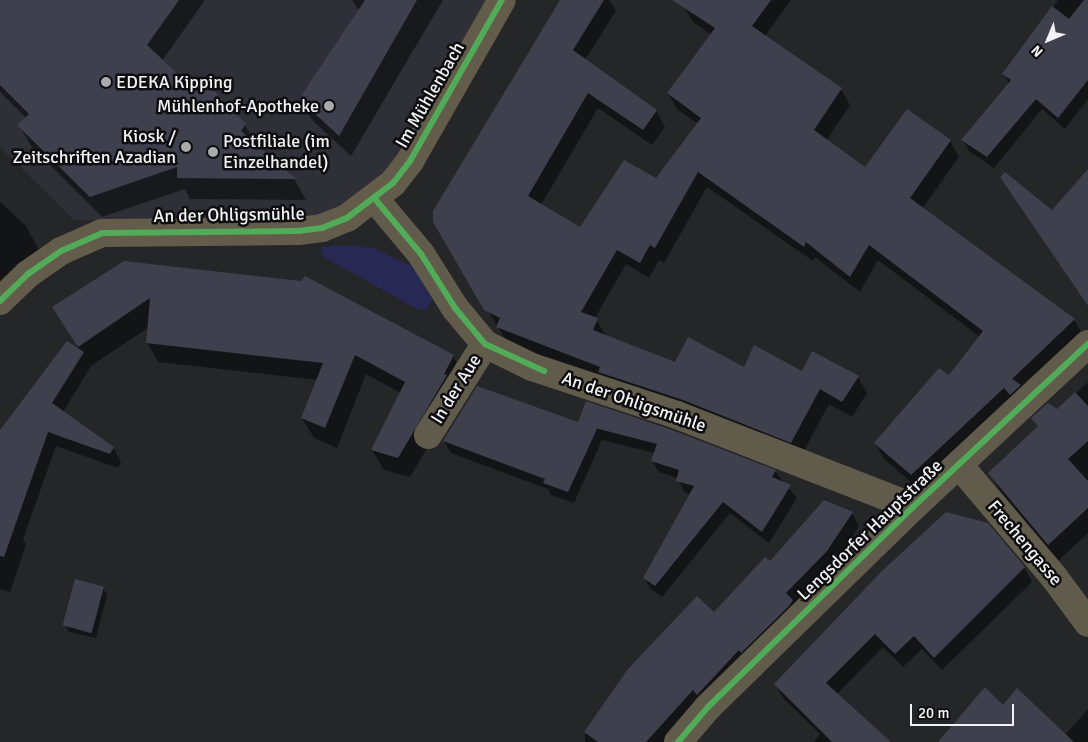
<!DOCTYPE html>
<meta charset="utf-8">
<style>
body{margin:0}
#map{position:relative;width:1088px;height:742px;overflow:hidden;background:#252628;font-family:Signika,sans-serif}
div>[style]{position:absolute}
.built>*{inset:0;background:#2e2f37}
.green>*{inset:0;background:#272954}
.shadow>*{inset:0;background:#0007}
.building>*{inset:0;background:#3f404e;transform-origin:0 0}
.street>*{height:28px;margin:-14px;padding:0 14px;transform-origin:14px;border-radius:14px;background:#615b4b}
.secondary>*{height:28px;margin:-14px;padding:0 14px;transform-origin:14px;border-radius:14px;background:#635c4b}
.cycleway>*{height:6px;margin:-3px;padding:0 3px;transform-origin:3px;border-radius:3px;background:#51ab58}
.dots>*{width:14px;height:14px;translate:-50% -50%;box-sizing:border-box;border:2px solid #0e0e10;border-radius:50%}
span{translate:-50% -50%;white-space:nowrap;text-align:center;line-height:1.15;-webkit-text-stroke:5px #0e0e10;paint-order:stroke}
.poi-label{font-size:18px;color:#f3f3f6}
.left{translate:0 -50%;text-align:left}
.right{translate:-100% -50%;text-align:right}
.street-label{font-size:18px;color:#f3f3f6}
.north{position:absolute;left:1023px;top:15px;width:50px;height:50px;-webkit-text-stroke:4px #0e0e10;paint-order:stroke;rotate:225deg;font-size:14px;font-weight:700;line-height:20px;text-align:center;color:#f3f3f6}
.north::after{content:'';display:block;margin:auto;width:18px;height:22px;background:#f3f3f6;clip-path:polygon(50% 0,100% 100%,50% 72%,0 100%)}
.scale{position:absolute;left:910px;top:704px;width:104px;height:22px;box-sizing:border-box;border:2px solid #f3f3f6;border-top:0;padding-left:6px;font-size:15px;line-height:18px;white-space:nowrap;color:#f3f3f6;-webkit-text-stroke:4px #0e0e10;paint-order:stroke}
</style>
<div id="map">
<div class="built">
<div style="clip-path:polygon(0 0,497px 0,383px 182px,339px 215px,295px 222px,74px 220px,0 147px)"></div>
</div>
<div class="green">
<div style="clip-path:polygon(351px 245px,376px 249px,413px 267px,432px 299px,427px 309px,419px 310px,322px 256px,322px 247px)"></div>
</div>
<div class="shadow">
<div style="clip-path:polygon(0 0,205px 0,162px 61px,198px 95px,207px 86px,245px 125px,257px 146px,295px 180px,306px 200px,190px 199px,185px 189px,102px 217px,31px 146px,19px 125px,26px 118px,0 92px)"></div>
<div style="clip-path:polygon(352px 0,443px 0,351px 156px,312px 120px,300px 99px,359px 11px)"></div>
<div style="clip-path:polygon(562px 0,609px 0,616px 11px,585px 60px,656px 111px,665px 127px,652px 145px,598px 108px,541px 205px,581px 228px,657px 180px,698px 124px,677px 109px,668px 93px,712px 35px,693px 22px,684px 7px,688px 0,791px 0,765px 36px,841px 89px,850px 105px,826px 141px,866px 168px,950px 141px,959px 157px,922px 209px,1074px 320px,1083px 335px,920px 490px,884px 459px,875px 443px,949px 377px,980px 337px,878px 260px,860px 292px,815px 257px,813px 261px,707px 187px,664px 263px,659px 260px,649px 278px,626px 264px,595px 318px,606px 336px,676px 364px,858px 377px,867px 393px,852px 417px,829px 404px,800px 458px,507px 342px,434px 222px)"></div>
<div style="clip-path:polygon(1058px 0,1088px 0,1088px 99px,1065px 129px,1042px 109px,994px 168px,969px 151px,963px 140px,1009px 84px,1004px 74px)"></div>
<div style="clip-path:polygon(1088px 170px,1088px 306px,1001px 177px,1052px 212px)"></div>
<div style="clip-path:polygon(0 202px,26px 226px,40px 252px,0 287px)"></div>
<div style="clip-path:polygon(123px 263px,453px 356px,464px 376px,458px 396px,410px 477px,384px 470px,372px 450px,401px 393px,366px 374px,337px 448px,314px 438px,302px 418px,317px 380px,158px 362px,147px 342px,149px 327px,91px 366px,63px 412px,113px 447px,121px 462px,118px 468px,56px 446px,23px 539px,26px 544px,10px 592px,0 589px,0 432px,81px 352px,54px 308px)"></div>
<div style="clip-path:polygon(1088px 382px,1088px 533px,1058px 561px,999px 489px,990px 473px)"></div>
<div style="clip-path:polygon(578px 423px,775px 471px,797px 498px,769px 543px,730px 513px,662px 597px,651px 589px,644px 578px,690px 494px,684px 492px,678px 478px,659px 472px,652px 461px,655px 453px,602px 440px,574px 503px,551px 495px,548px 489px,451px 453px,444px 441px)"></div>
<div style="clip-path:polygon(852px 513px,859px 526px,834px 564px,663px 742px,585px 742px,585px 732px,771px 563px)"></div>
<div style="clip-path:polygon(1024px 567px,1032px 581px,1029px 585px,942px 670px,922px 649px,903px 667px,883px 647px,837px 694px,889px 742px,814px 742px,820px 734px,783px 698px,776px 685px,884px 571px)"></div>
<div style="clip-path:polygon(103px 588px,107px 595px,96px 638px,69px 632px,65px 625px)"></div>
<div style="clip-path:polygon(1003px 707px,1065px 735px,1088px 709px,1088px 742px,939px 742px)"></div>
</div>
<div class="building">
<div style="clip-path:polygon(0 0,179px 0,147px 45px,198px 93px,207px 84px,246px 124px,241px 131px,296px 179px,177px 178px,177px 167px,90px 197px,17px 125px,29px 114px,0 85px)"></div>
<div style="clip-path:polygon(365px 0,417px 0,339px 136px,299px 99px)"></div>
<div style="clip-path:polygon(560px 0,604px 0,573px 50px,657px 110px,643px 130px,588px 93px,528px 196px,580px 227px,624px 160px,656px 178px,701px 118px,667px 93px,715px 28px,672px 0,771px 0,752px 26px,842px 88px,814px 130px,865px 167px,907px 109px,951px 140px,910px 198px,1075px 319px,1012px 379px,1021px 385px,1010px 395px,1004px 388px,911px 475px,874px 443px,939px 368px,949px 375px,983px 331px,869px 245px,850px 277px,806px 242px,804px 247px,698px 172px,655px 248px,650px 245px,640px 263px,617px 250px,581px 312px,598px 318px,593px 330px,675px 362px,688px 337px,744px 367px,754px 345px,802px 371px,812px 351px,859px 376px,842px 402px,820px 389px,791px 443px,683px 400px,598px 372px,600px 367px,496px 327px,500px 318px,484px 310px,433px 222px,433px 211px)"></div>
<div style="clip-path:polygon(1084px 0,1088px 0,1088px 80px,1058px 118px,1036px 99px,987px 157px,961px 140px,1011px 80px,1002px 74px,1052px 6px,1069px 19px)"></div>
<div style="clip-path:polygon(1088px 169px,1088px 306px,1000px 177px,1005px 172px,1052px 210px)"></div>
<div style="clip-path:polygon(124px 261px,301px 281px,305px 276px,454px 355px,444px 374px,447px 375px,398px 458px,371px 450px,405px 382px,355px 355px,325px 428px,301px 418px,323px 363px,146px 343px,150px 298px,78px 347px,52px 307px)"></div>
<div style="clip-path:polygon(67px 341px,84px 352px,52px 403px,114px 447px,110px 454px,48px 432px,4px 557px,0 556px,0 430px)"></div>
<div style="clip-path:polygon(477px 386px,578px 422px,586px 401px,672px 430px,776px 470px,772px 477px,791px 485px,762px 532px,723px 502px,655px 586px,643px 578px,694px 486px,676px 481px,679px 470px,651px 461px,657px 444px,595px 428px,597px 429px,568px 492px,543px 483px,545px 479px,443px 441px)"></div>
<div style="clip-path:polygon(1075px 392px,1088px 406px,1088px 441px,1068px 459px,1088px 481px,1088px 508px,1048px 545px,988px 473px,1038px 426px,1031px 418px,1048px 403px,1057px 409px)"></div>
<div style="clip-path:polygon(824px 500px,853px 512px,827px 551px,786px 593px,793px 600px,789px 606px,741px 653px,739px 650px,697px 695px,693px 690px,646px 742px,598px 742px,584px 732px,628px 669px,697px 596px,714px 612px,765px 557px,770px 561px)"></div>
<div style="clip-path:polygon(946px 512px,988px 523px,1025px 567px,934px 658px,914px 636px,895px 654px,875px 634px,826px 683px,891px 742px,832px 742px,774px 684px,882px 571px)"></div>
<div style="left:75px;top:579px;width:30px;height:48px;rotate:15deg"></div>
<div style="clip-path:polygon(985px 687px,1003px 705px,1017px 688px,1074px 742px,938px 742px)"></div>
</div>
<div class="street">
<div style="left:375px;top:199px;width:72px;rotate:50.1deg"></div>
<div style="left:421px;top:254px;width:64px;rotate:57.8deg"></div>
<div style="left:455px;top:308px;width:47px;rotate:50.2deg"></div>
<div style="left:485px;top:344px;width:52px;rotate:26.1deg"></div>
<div style="left:532px;top:367px;width:153px;rotate:18.3deg"></div>
<div style="left:677px;top:415px;width:253px;rotate:21.3deg"></div>
<div style="left:428px;top:435px;width:107px;rotate:-57.9deg"></div>
<div style="left:959px;top:465px;width:147px;rotate:49.7deg"></div>
<div style="left:1054px;top:577px;width:57px;rotate:53.5deg"></div>
<div style="left:678px;top:742px;width:46px;rotate:-49.4deg"></div>
<div style="left:708px;top:707px;width:286px;rotate:-44.3deg"></div>
<div style="left:913px;top:507px;width:239px;rotate:-43deg"></div>
</div>
<div class="secondary">
<div style="left:0;top:301px;width:39px;rotate:-44deg"></div>
<div style="left:28px;top:274px;width:40px;rotate:-34.9deg"></div>
<div style="left:61px;top:251px;width:45px;rotate:-23.7deg"></div>
<div style="left:102px;top:233px;width:196px;rotate:-0.6deg"></div>
<div style="left:298px;top:231px;width:24px;rotate:-7deg"></div>
<div style="left:322px;top:228px;width:27px;rotate:-22deg"></div>
<div style="left:347px;top:218px;width:58px;rotate:-37.3deg"></div>
<div style="left:393px;top:183px;width:28px;rotate:-52deg"></div>
<div style="left:410px;top:161px;width:185px;rotate:-60.3deg"></div>
</div>
<div class="cycleway">
<div style="left:375px;top:199px;width:72px;rotate:50.1deg"></div>
<div style="left:421px;top:254px;width:64px;rotate:57.8deg"></div>
<div style="left:455px;top:308px;width:47px;rotate:50.2deg"></div>
<div style="left:485px;top:344px;width:65px;rotate:24.6deg"></div>
<div style="left:0;top:301px;width:39px;rotate:-44deg"></div>
<div style="left:28px;top:274px;width:40px;rotate:-34.9deg"></div>
<div style="left:61px;top:251px;width:45px;rotate:-23.7deg"></div>
<div style="left:102px;top:233px;width:196px;rotate:-0.6deg"></div>
<div style="left:298px;top:231px;width:24px;rotate:-7deg"></div>
<div style="left:322px;top:228px;width:27px;rotate:-22deg"></div>
<div style="left:347px;top:218px;width:58px;rotate:-37.3deg"></div>
<div style="left:393px;top:183px;width:28px;rotate:-52deg"></div>
<div style="left:410px;top:161px;width:185px;rotate:-60.3deg"></div>
<div style="left:678px;top:742px;width:46px;rotate:-49.4deg"></div>
<div style="left:708px;top:707px;width:286px;rotate:-44.3deg"></div>
<div style="left:913px;top:507px;width:239px;rotate:-43deg"></div>
</div>
<div class="dots">
<div style="left:106px;top:82px;background:#ababae"></div>
<div style="left:329px;top:106px;background:#ababae"></div>
<div style="left:186px;top:147px;background:#ababae"></div>
<div style="left:213px;top:152px;background:#ababae"></div>
</div>
<div class="poi-label">
<span class="left" style="left:116px;top:82px">EDEKA Kipping</span>
<span class="right" style="left:319px;top:106px">Mühlenhof-Apotheke</span>
<span class="right" style="left:176px;top:147px">Kiosk /<br>Zeitschriften Azadian</span>
<span class="left" style="left:223px;top:152px">Postfiliale (im<br>Einzelhandel)</span>
</div>
<div class="street-label">
<span style="left:430px;top:95px;rotate:-60deg">Im Mühlenbach</span>
<span style="left:229px;top:215px;rotate:-1deg">An der Ohligsmühle</span>
<span style="left:456px;top:389px;rotate:-58deg">In der Aue</span>
<span style="left:634px;top:402px;rotate:19deg">An der Ohligsmühle</span>
<span style="left:870px;top:530px;rotate:-44deg">Lengsdorfer Hauptstraße</span>
<span style="left:1025px;top:543px;rotate:50deg">Frechengasse</span>
</div>
<div class="north">N</div>
<div class="scale">20 m</div>
</div>
